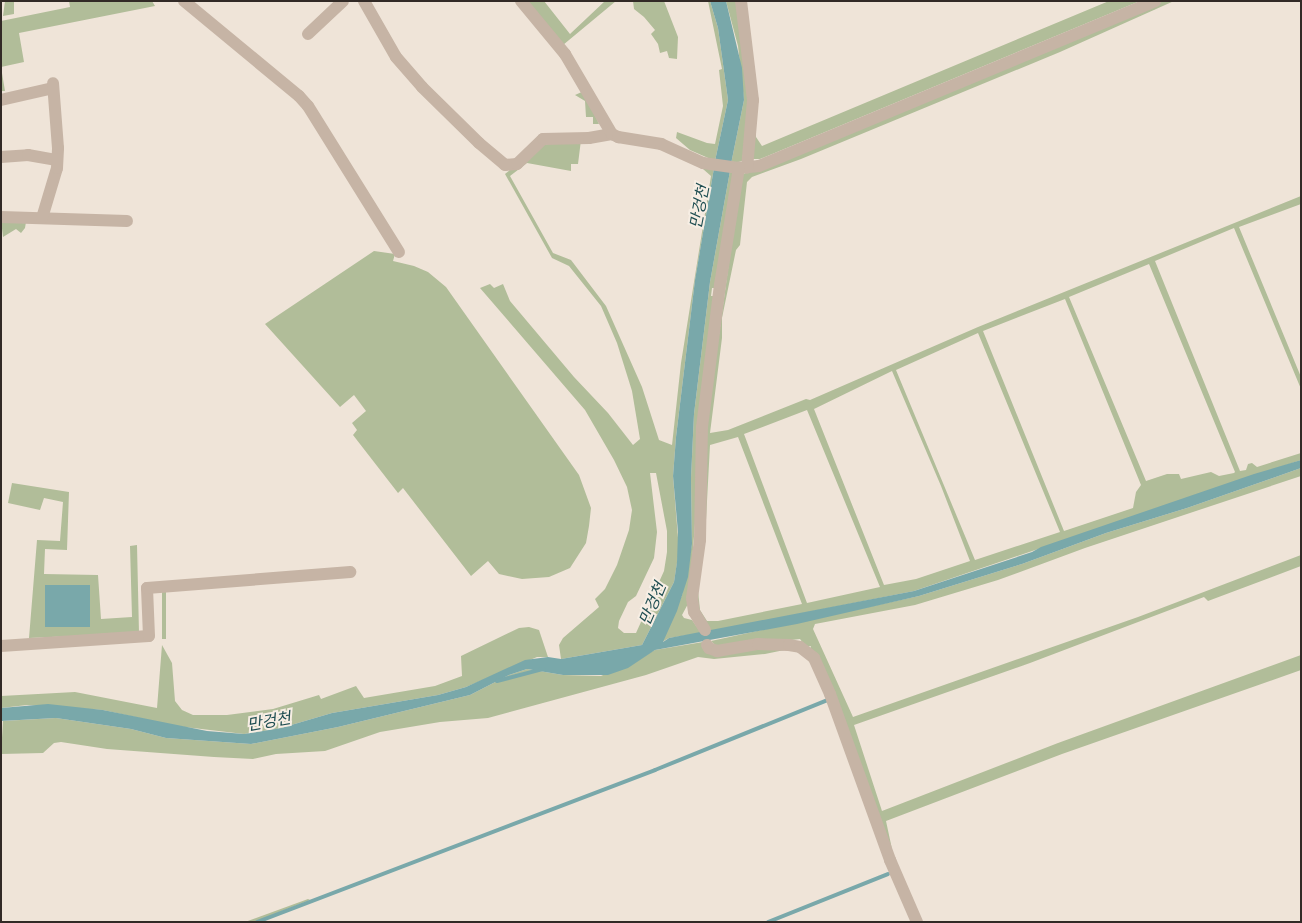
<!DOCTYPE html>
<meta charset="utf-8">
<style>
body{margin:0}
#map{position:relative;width:1302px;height:923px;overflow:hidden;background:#efe4d8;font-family:"Space Grotesk","Noto Sans KR",sans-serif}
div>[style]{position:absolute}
.green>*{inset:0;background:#b1bd99;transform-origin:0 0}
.water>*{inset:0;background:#79a8aa;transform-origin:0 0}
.stream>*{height:4px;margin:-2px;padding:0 2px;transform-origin:2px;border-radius:2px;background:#79a8aa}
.street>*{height:12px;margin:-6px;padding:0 6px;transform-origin:6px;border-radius:6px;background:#c6b4a5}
span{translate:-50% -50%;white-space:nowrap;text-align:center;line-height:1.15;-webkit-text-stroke:4px #f7eee4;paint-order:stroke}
.water-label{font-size:16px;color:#1e4d51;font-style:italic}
.frame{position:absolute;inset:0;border:2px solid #322a26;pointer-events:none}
</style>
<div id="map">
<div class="green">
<div style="clip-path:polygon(5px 1px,14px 1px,14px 14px,3px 16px)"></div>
<div style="clip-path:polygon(69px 1px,152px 1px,155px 6px,19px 33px,24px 62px,1px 67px,5px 91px,1px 91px,1px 21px,70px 7px)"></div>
<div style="clip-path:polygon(527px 1px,544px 1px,570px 34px,605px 1px,616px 1px,563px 45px)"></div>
<div style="clip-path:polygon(633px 1px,664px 1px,678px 37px,677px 59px,669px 58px,667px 51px,660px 53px,658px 44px,651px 34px,655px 30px,644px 17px,634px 9px)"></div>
<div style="clip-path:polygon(708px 1px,710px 1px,718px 28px,728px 100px,715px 161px,690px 150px,676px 138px,677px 132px,707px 143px,715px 144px,723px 106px,719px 70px,722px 69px)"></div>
<div style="clip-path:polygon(726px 1px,739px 1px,751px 100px,742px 161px,731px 164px,744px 100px,738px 46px)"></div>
<div style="clip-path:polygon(1109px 1px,1140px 1px,760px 159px,753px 159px,755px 105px,756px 137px,762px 146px)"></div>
<div style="clip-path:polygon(evenodd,1155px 1px,1174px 1px,1060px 52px,801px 159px,752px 177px,747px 182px,740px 245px,736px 250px,722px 318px,722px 338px,710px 433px,728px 430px,806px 399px,810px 400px,978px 327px,1301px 196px,1301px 204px,1239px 227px,1301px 377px,1301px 389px,1234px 228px,1155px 261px,1240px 471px,1246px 470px,1248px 464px,1252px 463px,1257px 467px,1301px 453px,1301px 460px,914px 591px,708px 632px,696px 607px,705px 436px,741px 175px,1155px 1px,1149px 264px,1235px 472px,1234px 473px,1219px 476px,1211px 472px,1181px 479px,1179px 474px,1167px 474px,1146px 481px,1069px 297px,1149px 264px,1155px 1px,1065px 299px,1141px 485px,1136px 492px,1133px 508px,1064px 531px,983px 331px,1065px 299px,1155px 1px,978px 333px,1060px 532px,975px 560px,896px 370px,978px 333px,1155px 1px,892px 371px,941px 486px,970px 561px,916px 579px,884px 585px,814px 409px,892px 371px,1155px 1px,807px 410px,880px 587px,807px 603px,744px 434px,807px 410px,1155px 1px,738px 437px,802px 604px,718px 621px,707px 621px,700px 610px,698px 591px,705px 539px,710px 445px,738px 437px)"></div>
<div style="clip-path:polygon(584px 91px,599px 124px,593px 124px,593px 117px,586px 117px,585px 101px,575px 95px)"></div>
<div style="clip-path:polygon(evenodd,581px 140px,578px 164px,571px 164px,571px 171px,527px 163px,510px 176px,553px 253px,571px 260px,606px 306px,642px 387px,659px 440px,672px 445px,681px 363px,711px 176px,703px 169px,703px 167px,714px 168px,695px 280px,676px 437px,673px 476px,679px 550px,674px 582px,642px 645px,561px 659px,559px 645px,563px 638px,599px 607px,595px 599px,605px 589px,617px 565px,629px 530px,632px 510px,627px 487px,614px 460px,585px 410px,480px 288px,490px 284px,494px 288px,503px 284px,510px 301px,574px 377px,608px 413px,633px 445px,640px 439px,632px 391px,617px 343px,601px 306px,569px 266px,552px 258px,505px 174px,541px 145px,581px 140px,650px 473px,656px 473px,667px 531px,667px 552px,664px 571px,636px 633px,624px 633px,618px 628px,619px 621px,628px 602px,636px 596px,654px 558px,657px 532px,650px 473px)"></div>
<div style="clip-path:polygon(730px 171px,733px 172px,718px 288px,712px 288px,711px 296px,717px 296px,697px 497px,689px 602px,682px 615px,684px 618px,692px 620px,701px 633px,669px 638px,662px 642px,682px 595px,692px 544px,691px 478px,694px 414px,710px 282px)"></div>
<div style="clip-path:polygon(1px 220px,26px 222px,25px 228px,21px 233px,16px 229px,3px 237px)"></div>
<div style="clip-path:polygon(374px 251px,395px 254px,393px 261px,414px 266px,428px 272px,446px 287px,579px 475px,591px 508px,589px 526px,586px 543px,570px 568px,549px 577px,522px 579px,499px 574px,488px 561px,471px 576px,403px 488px,398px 493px,353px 435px,357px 430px,352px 423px,366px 411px,354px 395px,340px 407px,265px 324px)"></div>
<div style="clip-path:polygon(1301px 468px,1301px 476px,1085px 548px,998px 580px,915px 605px,815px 624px,813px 629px,853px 717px,1138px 617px,1301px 555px,1301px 566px,1208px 601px,1204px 597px,1030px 663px,854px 725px,882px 811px,1058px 743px,1301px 655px,1301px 670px,1062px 754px,886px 821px,892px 849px,922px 922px,810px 649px,811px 646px,806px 647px,800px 639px,718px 648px,711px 641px,919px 596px,1022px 564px,1106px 533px,1187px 508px)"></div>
<div style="clip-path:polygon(12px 483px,69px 492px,67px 550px,45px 549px,44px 574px,98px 575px,101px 619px,132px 617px,130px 546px,137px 545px,139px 633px,29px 638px,37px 540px,60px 541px,63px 502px,44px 498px,40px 510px,8px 503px)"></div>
<div style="left:166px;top:591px;width:48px;height:4px;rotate:90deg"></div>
<div style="clip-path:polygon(529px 627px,539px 630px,548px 657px,537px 657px,466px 687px,438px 695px,332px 713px,281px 728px,244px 734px,176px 726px,103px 710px,27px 705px,1px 708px,1px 696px,75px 692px,157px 708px,162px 645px,172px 663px,175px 701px,182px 710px,193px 715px,227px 715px,273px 709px,319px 695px,321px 699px,356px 686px,364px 698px,435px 686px,462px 676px,461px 656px,519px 628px)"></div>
<div style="clip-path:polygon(703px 642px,708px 649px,794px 648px,765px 654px,714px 659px,698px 657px,646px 675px,488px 718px,440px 722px,380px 732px,325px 751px,276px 754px,253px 759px,214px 757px,107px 749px,61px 742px,54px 743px,43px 753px,1px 754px,3px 721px,56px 718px,131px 729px,166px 738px,251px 744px,338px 727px,470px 695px,509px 675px,527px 669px,563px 675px,601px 676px,655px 650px)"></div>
<div style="clip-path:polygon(308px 899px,310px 900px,254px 922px,245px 922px)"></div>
</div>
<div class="water">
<div style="clip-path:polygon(710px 1px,726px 1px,742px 68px,744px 100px,731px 164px,715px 161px,728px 100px,718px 28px)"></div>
<div style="clip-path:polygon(714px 168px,730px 171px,710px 282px,694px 414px,691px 478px,692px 544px,688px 577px,677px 611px,663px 642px,669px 638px,914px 591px,1032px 552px,1041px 547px,1254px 474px,1301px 460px,1301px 468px,1187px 508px,1106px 533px,1022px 564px,919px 596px,797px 624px,655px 650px,628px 668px,608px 675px,563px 675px,527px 669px,509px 675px,470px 695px,338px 727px,251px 744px,166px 738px,131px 729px,56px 718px,1px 721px,1px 708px,48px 704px,103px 710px,207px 731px,244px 734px,281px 728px,332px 713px,438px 695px,466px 687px,525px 660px,548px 657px,561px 659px,642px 645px,674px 582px,677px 562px,678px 532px,673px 476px,676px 437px,695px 280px)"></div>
<div style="left:45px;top:585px;width:45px;height:42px"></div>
</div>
<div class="stream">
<div style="left:497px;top:681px;width:48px;rotate:-14.6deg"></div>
<div style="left:257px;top:922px;width:426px;rotate:-20.9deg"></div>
<div style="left:655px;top:770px;width:186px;rotate:-22.1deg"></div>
<div style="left:768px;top:922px;width:129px;rotate:-21.8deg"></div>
</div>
<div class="street">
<div style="left:184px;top:1px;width:149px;rotate:39.6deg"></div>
<div style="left:299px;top:96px;width:13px;rotate:48deg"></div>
<div style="left:308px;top:106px;width:172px;rotate:58.1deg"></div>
<div style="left:364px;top:1px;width:64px;rotate:60.3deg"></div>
<div style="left:396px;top:57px;width:40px;rotate:49deg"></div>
<div style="left:422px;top:87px;width:80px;rotate:44.5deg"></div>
<div style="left:479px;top:143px;width:34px;rotate:40deg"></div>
<div style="left:505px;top:165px;width:12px;rotate:-5deg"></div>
<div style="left:517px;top:164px;width:36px;rotate:-44deg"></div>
<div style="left:543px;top:139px;width:46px;rotate:-1.2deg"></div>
<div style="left:589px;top:138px;width:23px;rotate:-10deg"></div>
<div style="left:521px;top:1px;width:69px;rotate:50.3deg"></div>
<div style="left:565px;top:54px;width:93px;rotate:59.6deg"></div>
<div style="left:612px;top:134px;width:7px;rotate:27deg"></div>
<div style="left:618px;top:137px;width:44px;rotate:9.2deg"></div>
<div style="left:661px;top:144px;width:46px;rotate:24.3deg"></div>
<div style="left:703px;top:163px;width:36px;rotate:8deg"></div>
<div style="left:739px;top:168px;width:20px;rotate:-6deg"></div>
<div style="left:759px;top:166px;width:429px;rotate:-22.6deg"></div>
<div style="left:741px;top:1px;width:100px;rotate:83.1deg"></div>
<div style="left:753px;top:100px;width:68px;rotate:95deg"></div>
<div style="left:308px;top:34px;width:48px;rotate:-43.3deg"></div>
<div style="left:1px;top:100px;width:53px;rotate:-13deg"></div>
<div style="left:1px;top:157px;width:27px;rotate:-4deg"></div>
<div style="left:28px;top:155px;width:28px;rotate:10deg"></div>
<div style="left:1px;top:217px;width:126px;rotate:1.8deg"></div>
<div style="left:42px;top:218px;width:52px;rotate:-73.3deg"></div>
<div style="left:57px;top:168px;width:20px;rotate:-87deg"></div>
<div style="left:58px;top:148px;width:65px;rotate:-94.4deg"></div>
<div style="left:705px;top:630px;width:21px;rotate:-121deg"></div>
<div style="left:694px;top:612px;width:14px;rotate:-98deg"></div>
<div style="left:692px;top:598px;width:59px;rotate:-82.1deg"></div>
<div style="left:700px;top:540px;width:113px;rotate:-89deg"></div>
<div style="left:702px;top:427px;width:143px;rotate:-82.8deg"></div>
<div style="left:720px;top:285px;width:119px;rotate:-80.8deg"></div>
<div style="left:707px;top:645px;width:4px;rotate:56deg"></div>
<div style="left:709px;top:648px;width:9px;rotate:21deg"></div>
<div style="left:717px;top:651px;width:42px;rotate:-9.7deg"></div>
<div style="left:758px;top:644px;width:31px;rotate:2deg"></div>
<div style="left:789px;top:645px;width:11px;rotate:10deg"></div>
<div style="left:800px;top:647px;width:18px;rotate:38deg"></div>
<div style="left:814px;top:658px;width:39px;rotate:66deg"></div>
<div style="left:830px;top:694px;width:177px;rotate:70.1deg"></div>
<div style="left:890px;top:860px;width:68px;rotate:66.5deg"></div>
<div style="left:1px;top:646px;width:148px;rotate:-3.9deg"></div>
<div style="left:149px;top:636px;width:48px;rotate:-92.4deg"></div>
<div style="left:147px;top:588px;width:204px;rotate:-4.5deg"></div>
</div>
<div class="water-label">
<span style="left:700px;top:207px;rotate:-79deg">만겅천</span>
<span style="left:653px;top:604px;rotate:-67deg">만겅천</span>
<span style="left:269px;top:722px;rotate:-10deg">만겅천</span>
</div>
<div class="frame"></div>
</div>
